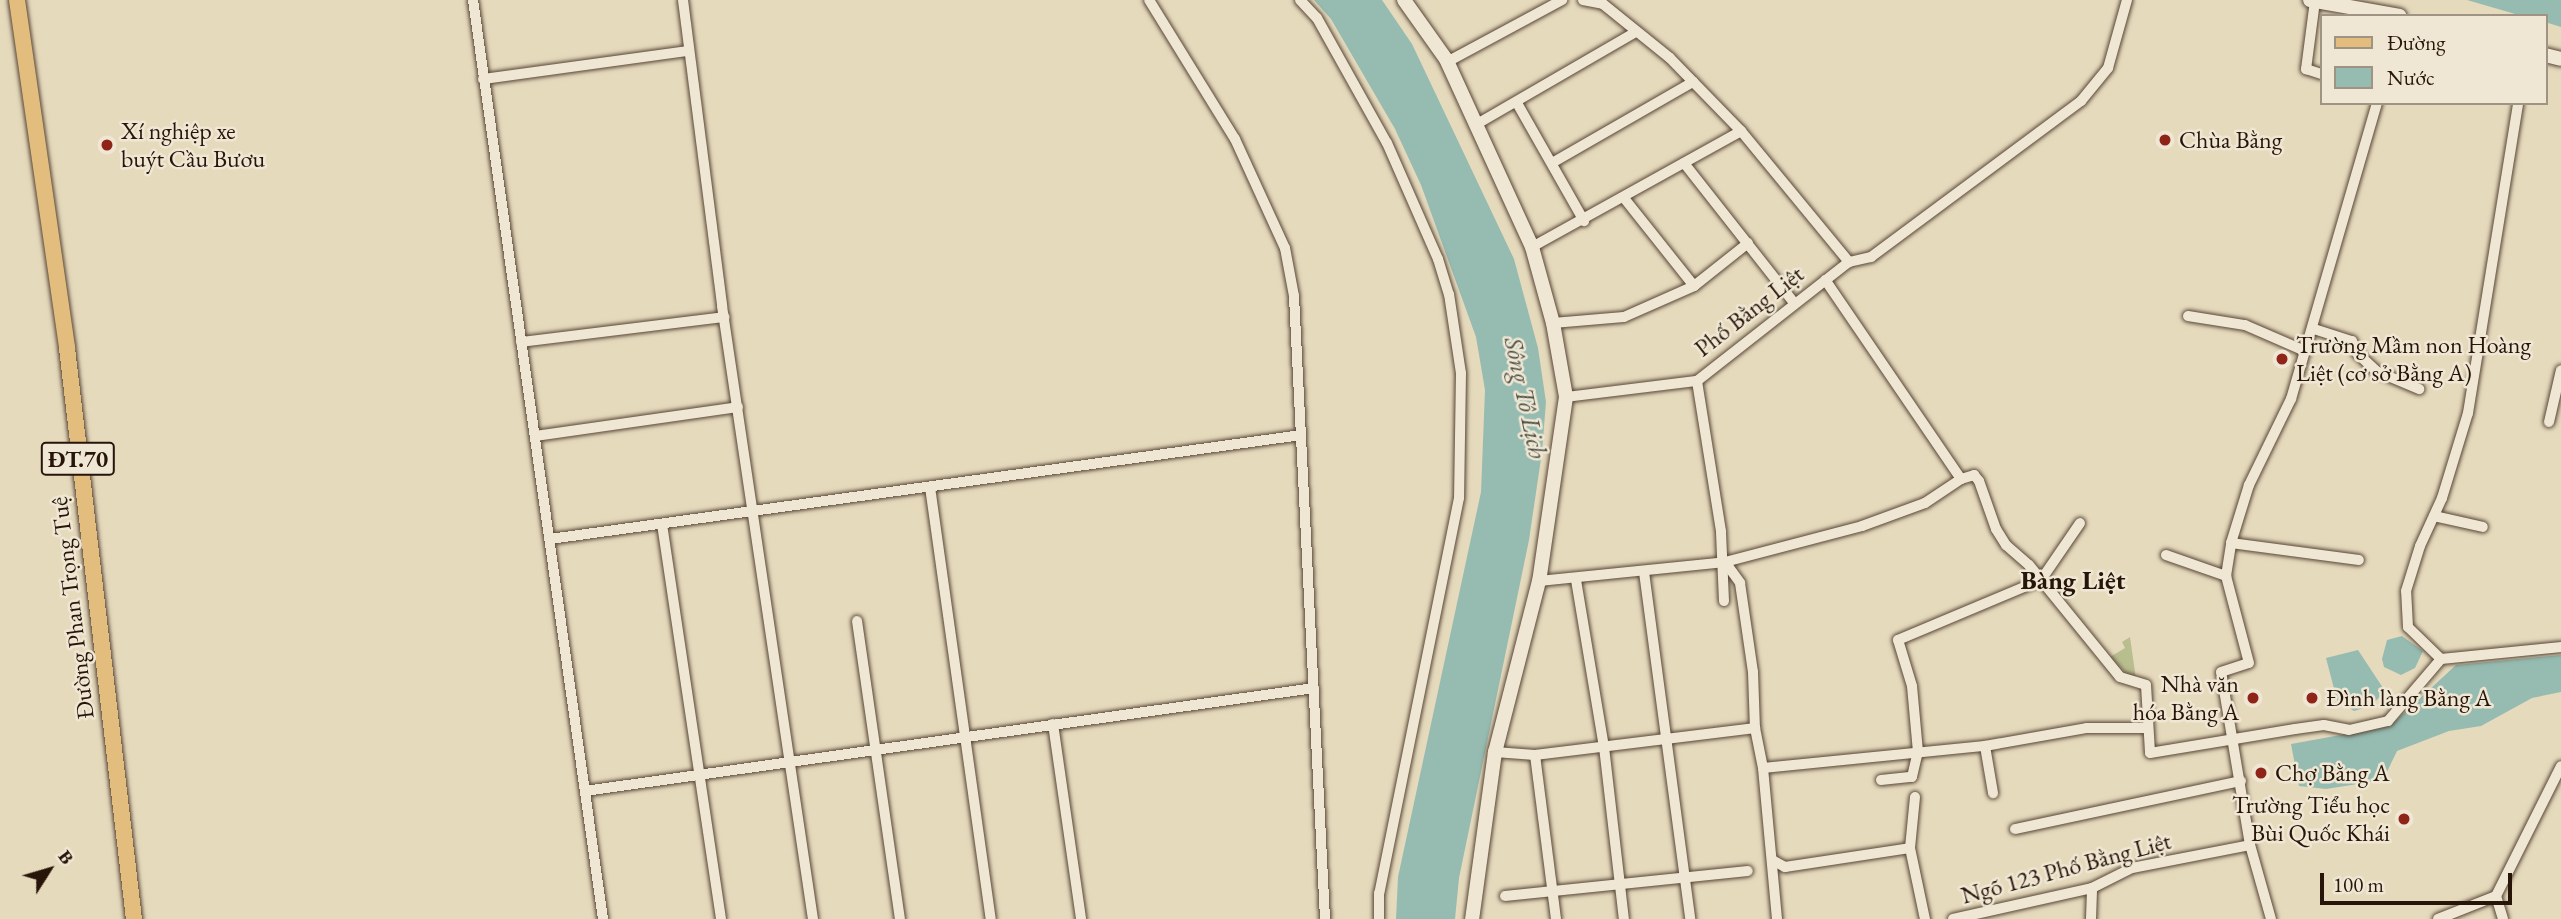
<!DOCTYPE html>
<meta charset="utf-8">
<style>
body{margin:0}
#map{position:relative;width:2561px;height:919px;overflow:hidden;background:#e6dabd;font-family:"EB Garamond",serif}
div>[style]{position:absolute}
.green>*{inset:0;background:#b9be8e}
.water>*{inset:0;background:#96bbb1}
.roads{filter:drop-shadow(0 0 2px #574636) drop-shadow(0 0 2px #574636)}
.street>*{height:10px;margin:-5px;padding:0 5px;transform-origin:5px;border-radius:5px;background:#efe7d4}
.secondary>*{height:14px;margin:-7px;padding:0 7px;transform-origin:7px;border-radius:7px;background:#efe7d4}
.primary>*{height:16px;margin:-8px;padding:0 8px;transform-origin:8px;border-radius:8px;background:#e3bd7e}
.dots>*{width:19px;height:19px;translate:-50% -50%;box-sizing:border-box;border:4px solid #efe7d4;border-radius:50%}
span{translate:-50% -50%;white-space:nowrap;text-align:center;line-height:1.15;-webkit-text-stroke:5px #efe7d4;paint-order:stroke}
.shield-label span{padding:2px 5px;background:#efe7d4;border:2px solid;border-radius:5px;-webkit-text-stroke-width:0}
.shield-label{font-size:23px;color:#271509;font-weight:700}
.poi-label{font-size:24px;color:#271509}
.left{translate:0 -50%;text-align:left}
.right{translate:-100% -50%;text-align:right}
.street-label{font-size:24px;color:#271509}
.water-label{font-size:26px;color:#4e4f44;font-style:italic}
.neighbourhood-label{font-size:26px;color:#271509;font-weight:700}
.legend{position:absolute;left:2320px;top:14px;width:228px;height:91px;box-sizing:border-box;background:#efe7d4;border:2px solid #9f9383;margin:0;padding:9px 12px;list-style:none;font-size:21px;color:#271509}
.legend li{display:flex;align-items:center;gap:14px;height:35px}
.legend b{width:35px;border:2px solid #9f9383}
.north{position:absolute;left:14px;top:835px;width:70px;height:70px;-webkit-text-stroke:5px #efe7d4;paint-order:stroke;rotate:53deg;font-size:19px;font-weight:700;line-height:28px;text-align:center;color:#271509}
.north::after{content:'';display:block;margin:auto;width:24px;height:32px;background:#271509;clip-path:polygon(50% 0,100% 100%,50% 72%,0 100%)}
.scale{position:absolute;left:2320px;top:873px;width:192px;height:32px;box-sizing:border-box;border:4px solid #271509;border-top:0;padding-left:9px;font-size:21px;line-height:24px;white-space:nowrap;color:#271509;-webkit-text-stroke:5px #efe7d4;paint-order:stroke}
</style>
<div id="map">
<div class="green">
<div style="clip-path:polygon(2130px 637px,2136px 679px,2134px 681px,2110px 657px,2125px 648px,2122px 642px)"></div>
</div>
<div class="water">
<div style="clip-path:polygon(1314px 0,1382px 0,1412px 44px,1514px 259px,1538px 348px,1546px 402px,1542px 452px,1529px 540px,1459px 878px,1455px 919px,1396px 919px,1398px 877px,1481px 492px,1485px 390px,1476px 337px,1421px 185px,1395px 129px,1331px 19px)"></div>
<div style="clip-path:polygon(2467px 0,2561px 0,2561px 27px,2545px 22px,2545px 16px,2522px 16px)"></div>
<div style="clip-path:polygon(2402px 636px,2423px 651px,2415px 668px,2401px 675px,2384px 667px,2382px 659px,2387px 640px)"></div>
<div style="clip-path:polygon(2358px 650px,2385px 691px,2371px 706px,2354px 711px,2337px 700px,2326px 658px)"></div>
<div style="clip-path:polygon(2561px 655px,2561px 692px,2532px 698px,2481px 726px,2449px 731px,2397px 751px,2383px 780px,2326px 789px,2299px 786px,2291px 744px,2390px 726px,2456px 665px)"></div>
</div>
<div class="roads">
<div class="street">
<div style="left:473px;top:0;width:928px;rotate:81.95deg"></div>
<div style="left:683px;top:0;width:308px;rotate:82.7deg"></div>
<div style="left:722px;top:306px;width:620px;rotate:81.56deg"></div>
<div style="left:1149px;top:0;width:163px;rotate:58.3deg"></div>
<div style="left:1235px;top:139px;width:120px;rotate:65.4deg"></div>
<div style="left:1285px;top:248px;width:49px;rotate:79.4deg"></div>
<div style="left:1294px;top:296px;width:624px;rotate:87.15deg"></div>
<div style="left:1300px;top:0;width:25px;rotate:47deg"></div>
<div style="left:1317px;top:18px;width:143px;rotate:60.8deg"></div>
<div style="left:1387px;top:143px;width:127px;rotate:66.3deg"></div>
<div style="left:1438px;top:259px;width:37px;rotate:73deg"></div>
<div style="left:1449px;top:294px;width:80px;rotate:81.4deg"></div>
<div style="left:1461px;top:373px;width:125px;rotate:90.9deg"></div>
<div style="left:1459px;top:498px;width:403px;rotate:101.4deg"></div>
<div style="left:1379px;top:893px;width:26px;rotate:90deg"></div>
<div style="left:1583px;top:0;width:20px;rotate:11deg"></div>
<div style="left:1603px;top:4px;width:86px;rotate:38.9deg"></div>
<div style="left:1670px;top:58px;width:102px;rotate:45.8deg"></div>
<div style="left:1741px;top:131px;width:170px;rotate:50.5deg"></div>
<div style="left:2315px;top:1px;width:69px;rotate:97.5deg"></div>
<div style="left:2306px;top:69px;width:16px;rotate:18deg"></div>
<div style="left:1447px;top:62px;width:131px;rotate:-28.3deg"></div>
<div style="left:483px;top:79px;width:206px;rotate:-7.8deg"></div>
<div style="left:1517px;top:103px;width:136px;rotate:60.4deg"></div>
<div style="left:1477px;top:124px;width:181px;rotate:-30.1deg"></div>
<div style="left:1552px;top:163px;width:163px;rotate:-29.9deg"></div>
<div style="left:1684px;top:163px;width:178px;rotate:51.8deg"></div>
<div style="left:1624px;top:198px;width:112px;rotate:51.5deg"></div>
<div style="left:1532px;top:247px;width:239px;rotate:-29deg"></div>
<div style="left:2188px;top:316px;width:58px;rotate:9deg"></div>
<div style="left:2245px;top:325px;width:65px;rotate:23.4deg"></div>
<div style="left:1553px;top:323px;width:71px;rotate:-4.8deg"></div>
<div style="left:1624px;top:317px;width:77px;rotate:-23.9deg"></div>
<div style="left:1694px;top:286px;width:69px;rotate:-38.5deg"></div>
<div style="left:2314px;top:329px;width:40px;rotate:18deg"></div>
<div style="left:2352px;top:341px;width:13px;rotate:67deg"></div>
<div style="left:2357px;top:353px;width:26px;rotate:43deg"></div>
<div style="left:2376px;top:371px;width:47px;rotate:22.7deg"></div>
<div style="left:521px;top:342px;width:205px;rotate:-7deg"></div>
<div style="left:1566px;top:397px;width:132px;rotate:-7deg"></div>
<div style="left:2549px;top:422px;width:53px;rotate:-77deg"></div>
<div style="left:535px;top:436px;width:205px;rotate:-8.1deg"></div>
<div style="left:1961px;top:479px;width:14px;rotate:-17deg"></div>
<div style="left:1974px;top:475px;width:8px;rotate:50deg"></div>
<div style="left:1979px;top:481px;width:51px;rotate:70.5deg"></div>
<div style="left:1996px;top:529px;width:19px;rotate:58deg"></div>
<div style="left:2006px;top:545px;width:30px;rotate:41deg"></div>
<div style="left:2029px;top:565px;width:144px;rotate:50.9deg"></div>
<div style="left:2120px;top:677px;width:27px;rotate:17deg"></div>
<div style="left:2146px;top:685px;width:68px;rotate:86.6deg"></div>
<div style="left:2150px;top:753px;width:147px;rotate:-9.4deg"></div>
<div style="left:2295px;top:729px;width:29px;rotate:-8deg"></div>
<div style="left:2324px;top:725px;width:25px;rotate:11deg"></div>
<div style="left:2349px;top:730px;width:40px;rotate:-13deg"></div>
<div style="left:2388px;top:721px;width:82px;rotate:-49.5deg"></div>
<div style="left:2441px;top:659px;width:121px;rotate:-5.7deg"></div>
<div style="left:930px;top:487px;width:436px;rotate:82deg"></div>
<div style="left:2434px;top:516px;width:50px;rotate:12.7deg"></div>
<div style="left:662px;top:524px;width:399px;rotate:81.5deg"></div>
<div style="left:550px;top:539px;width:758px;rotate:-7.88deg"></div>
<div style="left:2231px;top:543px;width:129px;rotate:7.6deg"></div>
<div style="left:2166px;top:555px;width:64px;rotate:19.3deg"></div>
<div style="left:1725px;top:562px;width:26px;rotate:54deg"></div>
<div style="left:1740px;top:583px;width:90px;rotate:81.7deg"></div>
<div style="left:1753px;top:672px;width:56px;rotate:88deg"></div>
<div style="left:1755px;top:728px;width:41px;rotate:78.7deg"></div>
<div style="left:1763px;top:768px;width:152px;rotate:84.7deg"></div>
<div style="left:1644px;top:572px;width:350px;rotate:82.4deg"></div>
<div style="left:1576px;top:580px;width:169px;rotate:80.5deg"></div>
<div style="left:1604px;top:747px;width:173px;rotate:83.4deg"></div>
<div style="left:2041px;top:580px;width:69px;rotate:-55.6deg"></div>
<div style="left:1539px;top:581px;width:187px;rotate:-5.8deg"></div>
<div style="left:1725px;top:562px;width:142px;rotate:-14.7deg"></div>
<div style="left:1862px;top:526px;width:67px;rotate:-20.1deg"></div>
<div style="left:1925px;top:503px;width:43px;rotate:-33.7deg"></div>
<div style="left:1961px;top:479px;width:241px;rotate:-124.3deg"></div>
<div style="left:1724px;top:601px;width:70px;rotate:-92.5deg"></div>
<div style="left:1721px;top:531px;width:152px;rotate:-99.1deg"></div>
<div style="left:1697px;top:381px;width:193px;rotate:-38.1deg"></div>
<div style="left:1849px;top:262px;width:23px;rotate:-13deg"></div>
<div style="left:1871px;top:257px;width:262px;rotate:-36.6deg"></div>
<div style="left:2081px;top:101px;width:43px;rotate:-50.7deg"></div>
<div style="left:2108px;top:68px;width:71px;rotate:-74.4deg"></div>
<div style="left:857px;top:621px;width:301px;rotate:81.8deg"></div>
<div style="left:2441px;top:659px;width:46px;rotate:-135.9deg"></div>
<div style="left:2408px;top:627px;width:36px;rotate:-93deg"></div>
<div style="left:2406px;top:591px;width:47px;rotate:-72.7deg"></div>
<div style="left:2420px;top:546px;width:53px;rotate:-65.4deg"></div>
<div style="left:2442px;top:498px;width:89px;rotate:-73deg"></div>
<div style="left:2468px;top:413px;width:314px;rotate:-80.8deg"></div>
<div style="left:1053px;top:724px;width:197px;rotate:81.8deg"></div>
<div style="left:1985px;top:746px;width:48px;rotate:80.3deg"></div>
<div style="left:1495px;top:752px;width:40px;rotate:4.3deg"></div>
<div style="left:1535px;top:755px;width:222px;rotate:-7deg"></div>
<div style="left:1535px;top:755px;width:165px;rotate:82.7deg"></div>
<div style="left:1763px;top:768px;width:223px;rotate:-5.7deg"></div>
<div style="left:1985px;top:746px;width:104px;rotate:-10deg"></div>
<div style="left:2087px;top:728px;width:58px"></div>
<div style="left:1881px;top:780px;width:31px;rotate:-6deg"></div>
<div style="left:1912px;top:777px;width:26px;rotate:-77deg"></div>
<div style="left:1918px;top:752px;width:66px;rotate:-95.2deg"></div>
<div style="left:1912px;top:686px;width:48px;rotate:-106.9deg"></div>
<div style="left:1898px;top:640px;width:155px;rotate:-22.8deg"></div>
<div style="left:585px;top:791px;width:736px;rotate:-8.04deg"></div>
<div style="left:1915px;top:797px;width:51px;rotate:95.6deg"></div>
<div style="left:1910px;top:848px;width:73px;rotate:78.1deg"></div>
<div style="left:2015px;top:829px;width:231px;rotate:-12deg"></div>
<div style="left:1772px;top:860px;width:15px;rotate:28deg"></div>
<div style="left:1785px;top:867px;width:126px;rotate:-8.6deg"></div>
<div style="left:1505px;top:896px;width:244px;rotate:-5.9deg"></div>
<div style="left:2496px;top:896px;width:24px;rotate:73deg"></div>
<div style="left:1953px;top:919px;width:142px;rotate:-12.6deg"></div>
<div style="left:2092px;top:888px;width:45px;rotate:-26.6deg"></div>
<div style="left:2132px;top:868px;width:120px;rotate:-11deg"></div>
<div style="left:2091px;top:919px;width:31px;rotate:-88deg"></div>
<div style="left:2271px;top:919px;width:77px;rotate:-105.8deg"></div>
<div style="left:2250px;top:845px;width:175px;rotate:-99.5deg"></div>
<div style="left:2221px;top:672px;width:29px;rotate:-18deg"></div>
<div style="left:2249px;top:663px;width:90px;rotate:-104.8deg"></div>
<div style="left:2226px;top:576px;width:33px;rotate:-81deg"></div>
<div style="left:2231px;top:543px;width:61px;rotate:-72.8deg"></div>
<div style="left:2249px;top:485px;width:96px;rotate:-64deg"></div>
<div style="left:2291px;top:399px;width:308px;rotate:-73.8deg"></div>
<div style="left:2438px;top:919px;width:62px;rotate:-21.6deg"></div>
<div style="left:2496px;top:896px;width:145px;rotate:-63.4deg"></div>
</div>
<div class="secondary">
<div style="left:1404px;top:0;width:72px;rotate:54.6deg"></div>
<div style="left:1446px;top:59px;width:207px;rotate:65.4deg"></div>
<div style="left:1532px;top:247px;width:79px;rotate:74.6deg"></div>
<div style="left:1553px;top:323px;width:75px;rotate:80deg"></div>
<div style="left:1566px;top:397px;width:186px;rotate:98.3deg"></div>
<div style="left:1539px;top:581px;width:177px;rotate:104.4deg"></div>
<div style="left:1495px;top:752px;width:169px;rotate:97.8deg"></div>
<div style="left:2310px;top:0;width:91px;rotate:10.1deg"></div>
<div style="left:2545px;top:55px;width:16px;rotate:14deg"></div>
</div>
<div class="primary">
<div style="left:17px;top:0;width:352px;rotate:81.8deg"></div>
<div style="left:67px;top:348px;width:575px;rotate:83.31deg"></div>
</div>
</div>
<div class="dots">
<div style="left:2165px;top:140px;background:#8f2418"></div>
<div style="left:107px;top:145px;background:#8f2418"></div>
<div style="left:2282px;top:359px;background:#8f2418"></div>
<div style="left:2253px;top:698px;background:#8f2418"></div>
<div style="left:2312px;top:698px;background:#8f2418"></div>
<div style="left:2261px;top:773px;background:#8f2418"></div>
<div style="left:2404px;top:819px;background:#8f2418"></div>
</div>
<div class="shield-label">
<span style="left:78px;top:459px">ĐT.70</span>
</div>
<div class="poi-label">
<span class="left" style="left:121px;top:145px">Xí nghiệp xe<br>buýt Cầu Bươu</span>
<span class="left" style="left:2179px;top:140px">Chùa Bằng</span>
<span class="left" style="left:2296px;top:359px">Trường Mầm non Hoàng<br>Liệt (cơ sở Bằng A)</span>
<span class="right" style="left:2239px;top:698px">Nhà văn<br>hóa Bằng A</span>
<span class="left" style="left:2326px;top:698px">Đình làng Bằng A</span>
<span class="left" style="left:2275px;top:773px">Chợ Bằng A</span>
<span class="right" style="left:2390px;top:819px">Trường Tiểu học<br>Bùi Quốc Khái</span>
</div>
<div class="street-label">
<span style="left:1749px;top:311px;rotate:-38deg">Phố Bằng Liệt</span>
<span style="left:72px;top:608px;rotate:-97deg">Đường Phan Trọng Tuệ</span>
<span style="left:2066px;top:868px;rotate:-15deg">Ngõ 123 Phố Bằng Liệt</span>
</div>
<div class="water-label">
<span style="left:1525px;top:398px;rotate:78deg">Sông Tô Lịch</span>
</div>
<div class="neighbourhood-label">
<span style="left:2073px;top:581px">Bàng Liệt</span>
</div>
<ul class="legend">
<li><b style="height:9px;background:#e3bd7e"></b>Đường</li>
<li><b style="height:19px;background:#96bbb1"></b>Nước</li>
</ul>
<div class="north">B</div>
<div class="scale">100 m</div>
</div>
